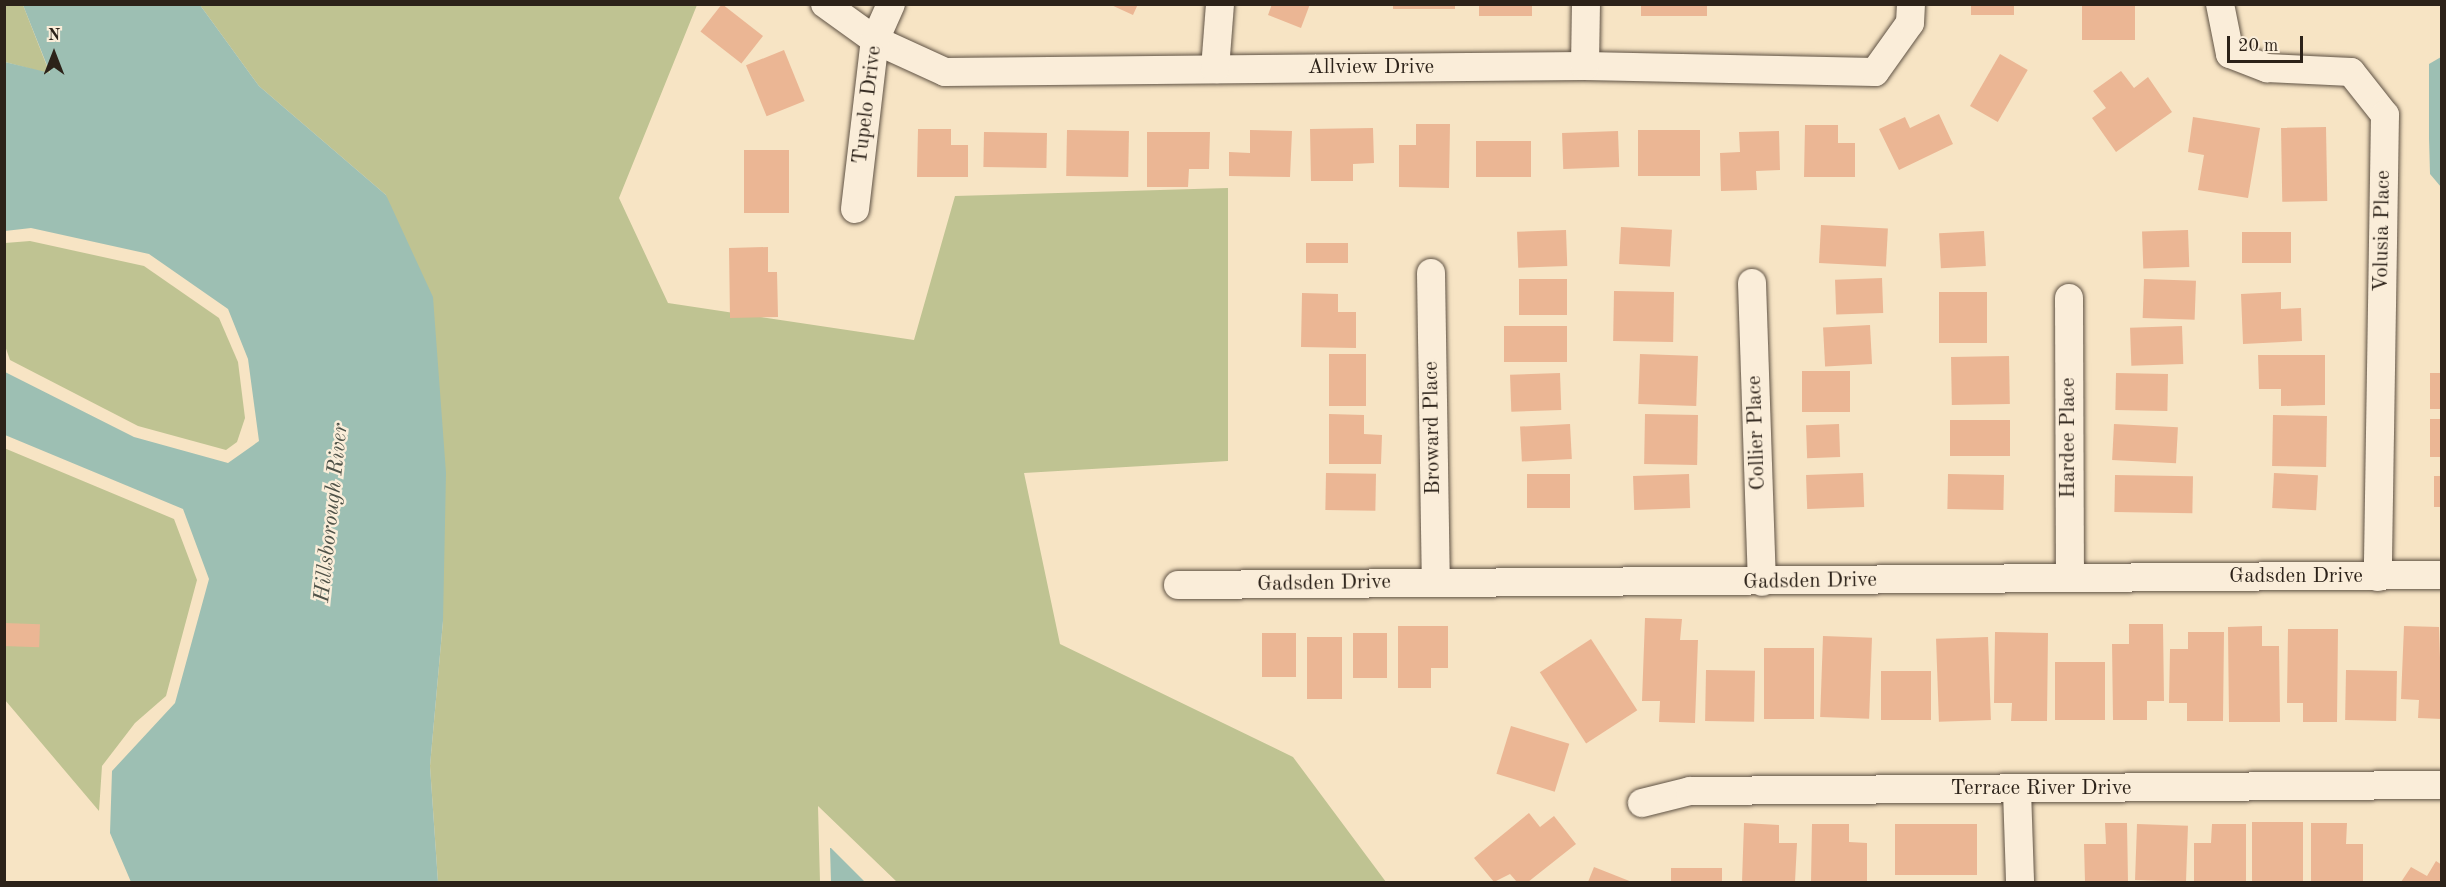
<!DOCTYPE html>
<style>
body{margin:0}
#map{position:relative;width:2446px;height:887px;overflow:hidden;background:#f7e4c4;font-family:"Old Standard TT",serif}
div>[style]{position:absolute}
.green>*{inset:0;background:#bfc392}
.water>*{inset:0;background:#9dbfb3}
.building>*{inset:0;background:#ebb694;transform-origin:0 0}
.roads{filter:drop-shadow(0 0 2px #5f5244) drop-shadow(0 0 2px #5f5244)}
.street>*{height:28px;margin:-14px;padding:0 14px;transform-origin:14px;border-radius:14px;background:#faedd9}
span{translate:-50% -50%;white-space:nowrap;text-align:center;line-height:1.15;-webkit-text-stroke:5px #faedd9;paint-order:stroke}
.street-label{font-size:21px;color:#2c2219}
.water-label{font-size:22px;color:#4e5147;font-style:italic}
.frame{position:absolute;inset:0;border:6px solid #2c2219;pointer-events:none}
.north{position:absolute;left:24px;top:24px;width:60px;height:60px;-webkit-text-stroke:4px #faedd9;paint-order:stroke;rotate:0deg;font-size:16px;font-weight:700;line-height:24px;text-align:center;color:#2c2219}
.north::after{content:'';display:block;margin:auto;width:21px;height:27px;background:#2c2219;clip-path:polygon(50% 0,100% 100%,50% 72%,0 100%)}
.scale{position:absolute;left:2227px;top:36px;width:76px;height:27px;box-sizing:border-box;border:3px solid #2c2219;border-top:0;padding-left:8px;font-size:18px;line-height:21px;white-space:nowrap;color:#2c2219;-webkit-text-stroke:4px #faedd9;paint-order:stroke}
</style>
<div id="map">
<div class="green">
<div style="clip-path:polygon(4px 5px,23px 5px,50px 74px,5px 62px)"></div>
<div style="clip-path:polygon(200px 5px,697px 5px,619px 198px,668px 303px,914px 340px,955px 196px,1228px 188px,1228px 461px,1024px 473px,1060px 644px,1293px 757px,1386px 882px,897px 882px,818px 806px,820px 882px,438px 882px,430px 766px,443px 621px,386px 195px,259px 86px)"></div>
<div style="clip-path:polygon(30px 241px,144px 266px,219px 318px,238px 362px,245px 418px,237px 442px,226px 450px,138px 426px,10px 360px,4px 343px,5px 243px)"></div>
<div style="clip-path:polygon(4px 448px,174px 519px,197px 580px,166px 696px,135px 723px,102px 766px,99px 811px,5px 700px)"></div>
</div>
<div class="water">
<div style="clip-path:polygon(23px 5px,200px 5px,259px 86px,386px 195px,433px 297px,446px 473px,443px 621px,430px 766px,438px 882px,131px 882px,110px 833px,112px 771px,175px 703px,209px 579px,183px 509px,5px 435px,5px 372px,134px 437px,228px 463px,259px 441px,248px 359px,228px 309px,149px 254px,31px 228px,5px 231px,5px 62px,50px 73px)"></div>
<div style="clip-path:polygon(2441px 57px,2442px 57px,2441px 187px,2430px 174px,2429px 138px,2429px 64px)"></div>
<div style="clip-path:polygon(830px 848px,831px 848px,865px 882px,831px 882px)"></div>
</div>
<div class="building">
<div style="left:722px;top:4px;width:52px;height:35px;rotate:38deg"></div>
<div style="clip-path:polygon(1109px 4px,1138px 4px,1133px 15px)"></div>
<div style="clip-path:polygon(1272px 4px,1310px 4px,1301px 28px,1268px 15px)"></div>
<div style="left:1393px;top:4px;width:62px;height:5px"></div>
<div style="left:1479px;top:4px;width:53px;height:12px"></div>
<div style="left:1641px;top:4px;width:66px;height:12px"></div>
<div style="left:1971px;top:4px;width:43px;height:11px"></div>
<div style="left:2082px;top:4px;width:53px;height:36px"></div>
<div style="left:784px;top:50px;width:55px;height:41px;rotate:68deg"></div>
<div style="left:2000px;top:54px;width:32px;height:60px;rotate:30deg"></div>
<div style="clip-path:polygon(2121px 71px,2134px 88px,2148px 77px,2172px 112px,2116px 152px,2092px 118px,2106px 108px,2093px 91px)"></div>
<div style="clip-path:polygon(1939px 114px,1953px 144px,1899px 170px,1879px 129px,1905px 117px,1910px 128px)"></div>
<div style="clip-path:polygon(2193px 117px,2260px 128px,2248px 198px,2198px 190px,2204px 155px,2188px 152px)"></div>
<div style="clip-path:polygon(1416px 124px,1450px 124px,1449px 188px,1399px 187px,1399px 145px,1416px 145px)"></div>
<div style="clip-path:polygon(1805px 125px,1838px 125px,1838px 143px,1855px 143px,1855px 177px,1804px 177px)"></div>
<div style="left:2326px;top:127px;width:74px;height:45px;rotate:89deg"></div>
<div style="clip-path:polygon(1373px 128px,1374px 163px,1353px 164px,1353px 181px,1311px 181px,1310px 129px)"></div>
<div style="clip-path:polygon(918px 129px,951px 129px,951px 145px,968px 145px,968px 177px,917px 177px)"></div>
<div style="left:1067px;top:130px;width:62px;height:46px;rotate:1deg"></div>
<div style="clip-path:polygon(1250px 130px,1292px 131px,1290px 177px,1229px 176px,1229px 152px,1250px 153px)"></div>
<div style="left:1700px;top:130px;width:46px;height:62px;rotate:90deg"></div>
<div style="left:1618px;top:131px;width:36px;height:56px;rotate:88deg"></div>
<div style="clip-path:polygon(1779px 131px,1780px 170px,1756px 171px,1757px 190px,1721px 191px,1720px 153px,1740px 152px,1739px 132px)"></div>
<div style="left:984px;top:132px;width:63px;height:35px;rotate:1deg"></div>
<div style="clip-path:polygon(1147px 132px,1210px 132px,1209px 169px,1189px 169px,1188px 187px,1147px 187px)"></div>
<div style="left:1476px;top:141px;width:55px;height:36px"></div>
<div style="left:744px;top:150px;width:45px;height:63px"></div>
<div style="left:1821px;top:225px;width:67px;height:38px;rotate:3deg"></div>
<div style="left:1621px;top:227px;width:51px;height:37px;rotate:3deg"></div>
<div style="left:1566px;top:230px;width:36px;height:49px;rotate:88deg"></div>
<div style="left:2188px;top:230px;width:37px;height:46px;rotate:88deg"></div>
<div style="left:1984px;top:231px;width:35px;height:45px;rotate:87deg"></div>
<div style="left:2242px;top:232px;width:49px;height:31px"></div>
<div style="left:1306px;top:243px;width:42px;height:20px"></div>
<div style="clip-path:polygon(768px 247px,768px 272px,777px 272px,778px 317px,730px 318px,729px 248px)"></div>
<div style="left:1882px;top:278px;width:35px;height:47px;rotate:88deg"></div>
<div style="left:1567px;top:279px;width:36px;height:48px;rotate:90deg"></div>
<div style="left:2144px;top:279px;width:52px;height:39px;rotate:2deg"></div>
<div style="left:1614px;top:291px;width:60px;height:50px;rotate:1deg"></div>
<div style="left:1939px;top:292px;width:48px;height:51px"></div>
<div style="clip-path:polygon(2281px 292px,2281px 309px,2301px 308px,2302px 341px,2243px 344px,2241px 294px)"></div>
<div style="clip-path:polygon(1302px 293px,1338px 294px,1338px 312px,1356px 312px,1356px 348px,1301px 347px)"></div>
<div style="left:1870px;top:325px;width:39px;height:47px;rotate:87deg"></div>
<div style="left:1567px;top:326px;width:36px;height:63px;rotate:90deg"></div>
<div style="left:2182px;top:326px;width:38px;height:52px;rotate:88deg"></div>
<div style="left:1329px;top:354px;width:37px;height:52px"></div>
<div style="left:1640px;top:354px;width:58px;height:50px;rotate:2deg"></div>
<div style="clip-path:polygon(2258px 355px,2325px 355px,2325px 405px,2281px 406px,2281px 389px,2259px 389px)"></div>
<div style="left:2009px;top:356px;width:48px;height:58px;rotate:89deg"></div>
<div style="left:1850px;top:371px;width:41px;height:48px;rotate:90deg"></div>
<div style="left:1560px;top:373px;width:37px;height:50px;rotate:88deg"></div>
<div style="left:2116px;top:373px;width:52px;height:37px;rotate:1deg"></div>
<div style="left:2442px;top:373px;width:36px;height:12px;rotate:90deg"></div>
<div style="clip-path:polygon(1329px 414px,1364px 415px,1364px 434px,1382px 435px,1381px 464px,1329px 464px)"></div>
<div style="left:1645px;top:414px;width:53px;height:50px;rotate:1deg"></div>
<div style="left:2273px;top:415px;width:54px;height:51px;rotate:1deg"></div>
<div style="left:2430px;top:419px;width:12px;height:38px"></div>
<div style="left:1950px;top:420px;width:60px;height:36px"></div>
<div style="left:1570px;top:424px;width:35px;height:50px;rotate:87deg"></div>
<div style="left:1839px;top:424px;width:33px;height:33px;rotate:88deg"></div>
<div style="left:2114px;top:424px;width:64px;height:36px;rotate:3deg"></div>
<div style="left:1326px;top:473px;width:50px;height:37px;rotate:1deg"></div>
<div style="left:1863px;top:473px;width:34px;height:57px;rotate:88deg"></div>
<div style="left:2274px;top:473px;width:44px;height:35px;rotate:3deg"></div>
<div style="left:1570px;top:474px;width:34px;height:43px;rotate:90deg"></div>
<div style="left:1689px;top:474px;width:34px;height:56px;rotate:88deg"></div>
<div style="left:1948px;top:474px;width:56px;height:35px;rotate:1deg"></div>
<div style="left:2115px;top:475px;width:78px;height:37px;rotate:1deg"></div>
<div style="left:2434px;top:476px;width:8px;height:31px"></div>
<div style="clip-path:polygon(1645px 618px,1682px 619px,1680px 640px,1698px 640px,1695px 723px,1659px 722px,1660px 701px,1642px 701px)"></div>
<div style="left:4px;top:623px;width:36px;height:23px;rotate:2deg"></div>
<div style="clip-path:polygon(2129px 624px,2163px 624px,2164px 701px,2147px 701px,2147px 720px,2113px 720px,2112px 644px,2129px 644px)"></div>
<div style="clip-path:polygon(1398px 626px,1448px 626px,1448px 668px,1431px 668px,1431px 688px,1398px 688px)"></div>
<div style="clip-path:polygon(2262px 626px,2262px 646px,2279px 646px,2280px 722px,2229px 722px,2228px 627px)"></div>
<div style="clip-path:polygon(2404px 626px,2439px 627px,2442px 719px,2418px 718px,2419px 700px,2401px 699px)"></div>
<div style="clip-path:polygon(2288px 629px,2338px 629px,2337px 722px,2303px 722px,2303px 703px,2287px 703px)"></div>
<div style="clip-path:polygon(1995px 632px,2048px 633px,2047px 721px,2011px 721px,2012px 703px,1994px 703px)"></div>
<div style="clip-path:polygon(2188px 632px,2224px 632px,2223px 721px,2187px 721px,2187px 703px,2169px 703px,2170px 649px,2188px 649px)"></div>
<div style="left:1296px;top:633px;width:44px;height:34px;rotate:90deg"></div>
<div style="left:1387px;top:633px;width:45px;height:34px;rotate:90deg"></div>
<div style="left:1823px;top:636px;width:49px;height:81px;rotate:2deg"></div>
<div style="left:1307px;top:637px;width:35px;height:62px"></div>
<div style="left:1988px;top:637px;width:83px;height:52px;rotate:88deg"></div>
<div style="left:1591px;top:639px;width:85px;height:61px;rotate:57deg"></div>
<div style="left:1764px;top:648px;width:50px;height:71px"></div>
<div style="left:2055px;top:662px;width:50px;height:58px"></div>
<div style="left:1706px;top:670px;width:49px;height:51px;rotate:1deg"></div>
<div style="left:2346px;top:670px;width:51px;height:50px;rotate:1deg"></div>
<div style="left:1881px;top:671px;width:50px;height:49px"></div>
<div style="left:1511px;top:726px;width:61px;height:50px;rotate:17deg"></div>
<div style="clip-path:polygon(1529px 813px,1540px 827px,1554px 816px,1576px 844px,1528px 882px,1517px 882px,1510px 874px,1494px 882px,1474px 858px)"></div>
<div style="left:2252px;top:822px;width:51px;height:60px"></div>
<div style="clip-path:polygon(1744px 823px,1779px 825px,1779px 843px,1797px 843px,1795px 882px,1742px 882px)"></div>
<div style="clip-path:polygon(2105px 823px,2127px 823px,2128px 882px,2085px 882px,2084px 844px,2106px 844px)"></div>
<div style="clip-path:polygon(2311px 823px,2347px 823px,2346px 844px,2363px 844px,2363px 882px,2311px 882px)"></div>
<div style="clip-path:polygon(1812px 824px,1849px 824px,1849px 842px,1867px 843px,1867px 882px,1811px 882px)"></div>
<div style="left:1895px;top:824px;width:82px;height:51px"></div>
<div style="left:2137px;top:824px;width:51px;height:56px;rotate:2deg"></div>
<div style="clip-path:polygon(2212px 824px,2246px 824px,2246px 882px,2194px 882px,2194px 843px,2211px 843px)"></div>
<div style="clip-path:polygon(2436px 861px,2442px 865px,2442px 882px,2401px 882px,2411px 867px,2427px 876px)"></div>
<div style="clip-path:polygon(1594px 867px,1632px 882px,1588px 882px)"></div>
<div style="left:1671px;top:868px;width:51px;height:14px"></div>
</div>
<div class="roads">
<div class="street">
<div style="left:825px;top:4px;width:62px;rotate:35.8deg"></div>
<div style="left:875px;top:40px;width:77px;rotate:24.6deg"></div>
<div style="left:945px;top:72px;width:640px;rotate:-0.54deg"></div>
<div style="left:1585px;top:66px;width:290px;rotate:1.2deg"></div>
<div style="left:1875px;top:72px;width:60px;rotate:-54.5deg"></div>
<div style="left:1910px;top:23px;width:19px;rotate:-87deg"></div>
<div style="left:2220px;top:4px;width:51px;rotate:78.7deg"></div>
<div style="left:2230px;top:54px;width:40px;rotate:21deg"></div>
<div style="left:2267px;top:68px;width:84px;rotate:2.7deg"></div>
<div style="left:2351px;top:72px;width:55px;rotate:51.7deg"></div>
<div style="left:2385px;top:115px;width:462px;rotate:90.9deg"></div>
<div style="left:1585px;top:66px;width:62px;rotate:-89.1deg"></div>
<div style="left:1215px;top:69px;width:65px;rotate:-85.6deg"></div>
<div style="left:855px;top:209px;width:170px;rotate:-83.3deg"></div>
<div style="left:875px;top:40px;width:39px;rotate:-66deg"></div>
<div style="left:1431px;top:273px;width:309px;rotate:89.1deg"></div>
<div style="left:1752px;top:283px;width:299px;rotate:88.1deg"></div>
<div style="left:2069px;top:298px;width:280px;rotate:89.8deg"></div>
<div style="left:1178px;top:585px;width:1264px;rotate:-0.45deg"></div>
<div style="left:2017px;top:790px;width:92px;rotate:88.1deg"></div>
<div style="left:1642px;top:803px;width:49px;rotate:-14deg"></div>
<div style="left:1690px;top:791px;width:752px;rotate:-0.46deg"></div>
</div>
</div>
<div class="street-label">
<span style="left:1371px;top:68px">Allview Drive</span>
<span style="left:868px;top:105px;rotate:-83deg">Tupelo Drive</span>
<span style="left:2383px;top:231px;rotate:-89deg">Volusia Place</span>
<span style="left:1433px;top:428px;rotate:-91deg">Broward Place</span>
<span style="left:1757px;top:433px;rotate:-92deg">Collier Place</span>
<span style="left:2069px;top:438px;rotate:-90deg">Hardee Place</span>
<span style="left:2296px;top:577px">Gadsden Drive</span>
<span style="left:1810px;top:582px;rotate:-1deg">Gadsden Drive</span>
<span style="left:1324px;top:584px;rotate:-1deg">Gadsden Drive</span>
<span style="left:2041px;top:789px">Terrace River Drive</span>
</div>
<div class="water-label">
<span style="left:332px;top:513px;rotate:-84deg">Hillsborough River</span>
</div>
<div class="frame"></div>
<div class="north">N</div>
<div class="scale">20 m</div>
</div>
